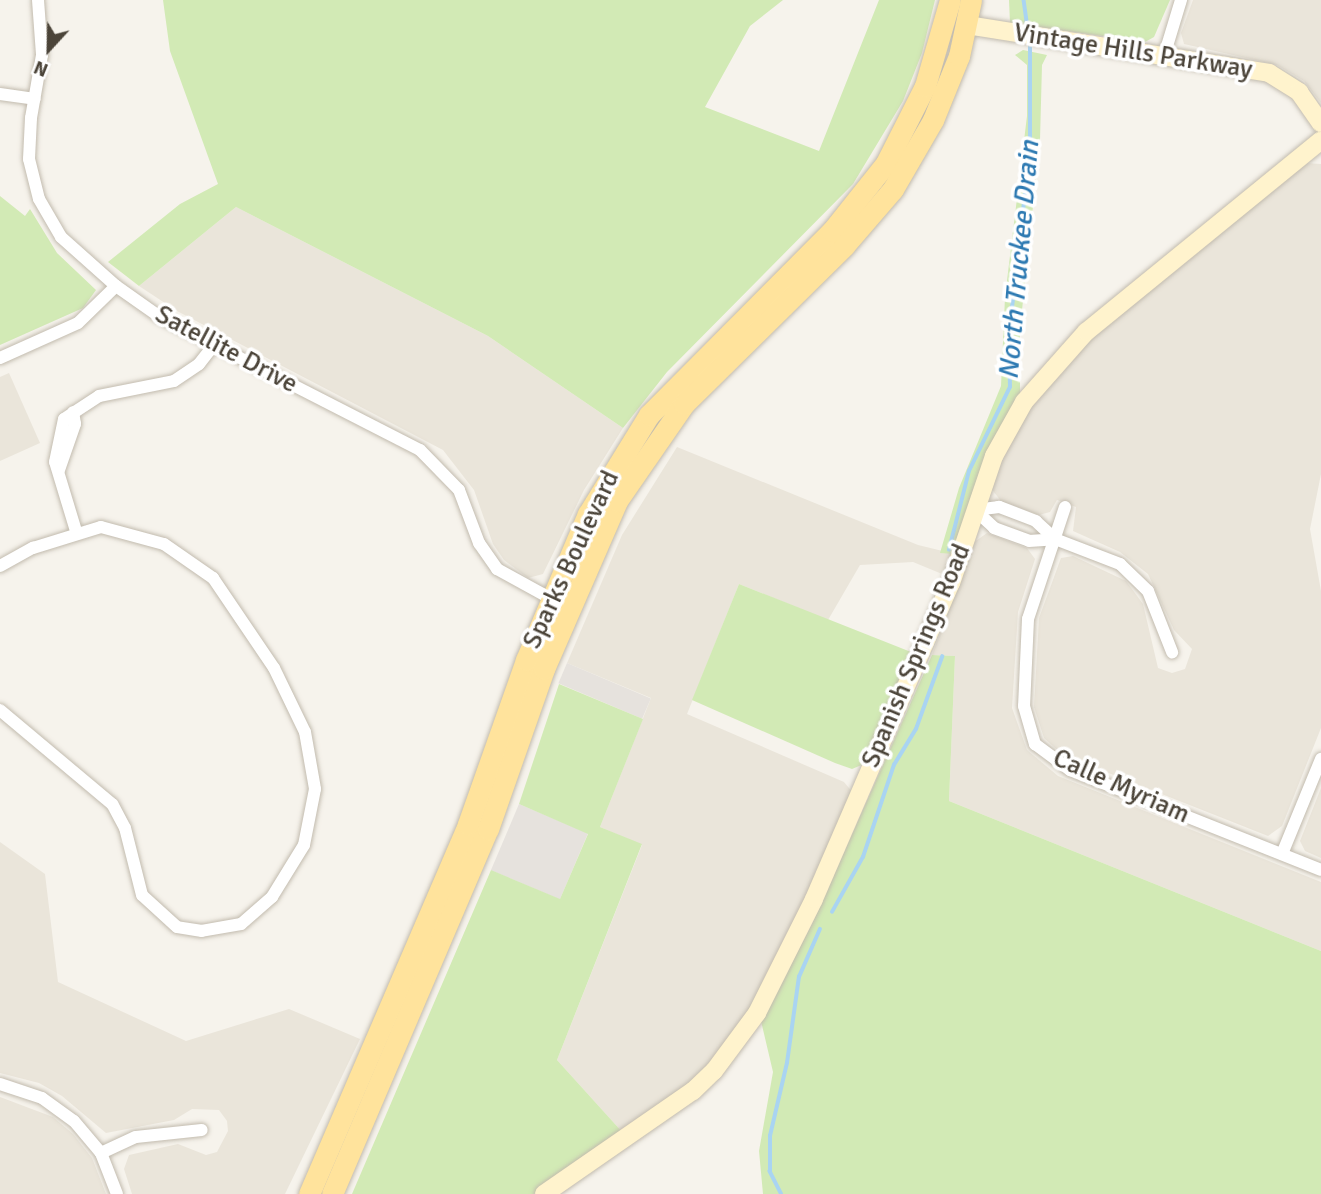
<!DOCTYPE html>
<style>
body{margin:0}
#map{position:relative;width:1321px;height:1194px;overflow:hidden;background:#f6f3ec;font-family:Signika,sans-serif}
div>[style]{position:absolute}
.residential>*{inset:0;background:#eae5da}
.industrial>*{inset:0;background:#e6e2dd;transform-origin:0 0}
.green>*{inset:0;background:#d2eab5}
.stream>*{height:3.5px;margin:-1.75px;padding:0 1.75px;transform-origin:1.75px;border-radius:1.75px;background:#a9d4f2}
.roads{filter:drop-shadow(0 0 2px #c2bbae) drop-shadow(0 0 2px #c2bbae)}
.street>*{height:12px;margin:-6px;padding:0 6px;transform-origin:6px;border-radius:6px;background:#fff}
.secondary>*{height:18px;margin:-9px;padding:0 9px;transform-origin:9px;border-radius:9px;background:#fff3cd}
.primary>*{height:21px;margin:-10.5px;padding:0 10.5px;transform-origin:10.5px;border-radius:10.5px;background:#ffe39c}
span{translate:-50% -50%;white-space:nowrap;text-align:center;line-height:1.15;-webkit-text-stroke:7px #fff;paint-order:stroke}
.street-label{font-size:26px;color:#4b4439}
.water-label{font-size:28px;color:#2e7ab2;font-style:italic}
.north{position:absolute;left:14px;top:14px;width:70px;height:70px;-webkit-text-stroke:5px #fff;paint-order:stroke;rotate:202deg;font-size:19px;font-weight:700;line-height:28px;text-align:center;color:#4b4439}
.north::after{content:'';display:block;margin:auto;width:24px;height:32px;background:#4b4439;clip-path:polygon(50% 0,100% 100%,50% 72%,0 100%)}
</style>
<div id="map">
<div class="residential">
<div style="clip-path:polygon(1193px 0,1321px 0,1321px 103px,1304px 81px,1277px 65px,1184px 44px,1181px 33px)"></div>
<div style="clip-path:polygon(1305px 163px,1321px 164px,1321px 474px,1310px 529px,1321px 591px,1321px 728px,1282px 826px,1268px 836px,1063px 755px,1044px 738px,1034px 707px,1039px 618px,1061px 558px,1073px 556px,1126px 581px,1143px 604px,1158px 668px,1172px 673px,1185px 669px,1192px 649px,1174px 630px,1148px 574px,1120px 552px,1073px 531px,1076px 507px,1057px 500px,1050px 512px,1039px 515px,1001px 501px,990px 487px,1022px 418px,1079px 347px)"></div>
<div style="clip-path:polygon(236px 207px,488px 336px,623px 428px,584px 490px,543px 574px,528px 578px,504px 560px,493px 544px,474px 490px,443px 450px,177px 311px,139px 286px)"></div>
<div style="clip-path:polygon(9px 373px,40px 443px,0 461px,0 377px)"></div>
<div style="clip-path:polygon(677px 447px,918px 545px,955px 554px,947px 576px,913px 562px,860px 565px,828px 620px,739px 584px,687px 714px,844px 782px,853px 793px,798px 920px,742px 1023px,696px 1080px,624px 1134px,557px 1060px,642px 845px,600px 827px,651px 698px,567px 663px,622px 535px)"></div>
<div style="clip-path:polygon(987px 533px,1027px 548px,1035px 559px,1018px 612px,1012px 708px,1027px 750px,1058px 776px,1321px 882px,1321px 951px,949px 801px,955px 656px,932px 655px,973px 543px)"></div>
<div style="clip-path:polygon(1321px 788px,1321px 858px,1305px 851px,1300px 841px)"></div>
<div style="clip-path:polygon(0 842px,45px 874px,58px 982px,186px 1041px,289px 1009px,360px 1039px,285px 1194px,132px 1194px,124px 1169px,129px 1155px,178px 1144px,206px 1155px,217px 1152px,228px 1131px,227px 1121px,219px 1110px,192px 1109px,174px 1120px,106px 1133px,62px 1096px,39px 1083px,0 1073px)"></div>
<div style="clip-path:polygon(0 1097px,53px 1117px,73px 1134px,92px 1158px,106px 1194px,0 1194px)"></div>
</div>
<div class="industrial">
<div style="left:567px;top:663px;width:91px;height:22px;rotate:23deg"></div>
<div style="left:519px;top:804px;width:75px;height:72px;rotate:23deg"></div>
</div>
<div class="green">
<div style="clip-path:polygon(163px 0,783px 0,750px 26px,705px 107px,819px 151px,879px 0,935px 0,922px 53px,903px 101px,853px 184px,667px 372px,623px 428px,488px 336px,236px 207px,139px 286px,108px 262px,180px 204px,218px 184px,170px 51px)"></div>
<div style="clip-path:polygon(1009px 0,1170px 0,1154px 37px,1145px 42px,1010px 23px)"></div>
<div style="clip-path:polygon(1023px 50px,1047px 55px,1042px 65px,1040px 140px,1020px 329px,1020px 397px,984px 463px,955px 554px,940px 553px,959px 488px,1001px 386px,1005px 297px,1027px 116px,1027px 65px,1015px 55px)"></div>
<div style="clip-path:polygon(0 196px,25px 216px,30px 209px,57px 253px,96px 290px,83px 308px,0 345px)"></div>
<div style="clip-path:polygon(739px 584px,911px 652px,864px 764px,852px 769px,835px 763px,692px 700px)"></div>
<div style="clip-path:polygon(932px 655px,955px 656px,949px 801px,1321px 951px,1321px 1194px,763px 1194px,759px 1151px,773px 1072px,761px 1021px,812px 924px)"></div>
<div style="clip-path:polygon(559px 684px,643px 719px,600px 827px,642px 844px,557px 1060px,624px 1134px,534px 1194px,352px 1194px,491px 870px,560px 899px,588px 834px,519px 804px)"></div>
</div>
<div class="stream">
<div style="left:1024px;top:0;width:30px;rotate:82deg"></div>
<div style="left:949px;top:550px;width:81px;rotate:-75.8deg"></div>
<div style="left:969px;top:471px;width:93px;rotate:-64deg"></div>
<div style="left:1010px;top:387px;width:53px;rotate:-91.1deg"></div>
<div style="left:1009px;top:334px;width:185px;rotate:-83.5deg"></div>
<div style="left:1030px;top:150px;width:109px;rotate:-90deg"></div>
<div style="left:832px;top:912px;width:63px;rotate:-60.6deg"></div>
<div style="left:863px;top:857px;width:97px;rotate:-71.4deg"></div>
<div style="left:894px;top:765px;width:42px;rotate:-58.6deg"></div>
<div style="left:916px;top:729px;width:77px;rotate:-70.1deg"></div>
<div style="left:781px;top:1194px;width:25px;rotate:-117deg"></div>
<div style="left:770px;top:1172px;width:36px;rotate:-90deg"></div>
<div style="left:770px;top:1136px;width:75px;rotate:-76.9deg"></div>
<div style="left:787px;top:1063px;width:87px;rotate:-82.1deg"></div>
<div style="left:799px;top:977px;width:52px;rotate:-66.4deg"></div>
</div>
<div class="roads">
<div class="street">
<div style="left:38px;top:0;width:55px;rotate:85.8deg"></div>
<div style="left:42px;top:55px;width:64px;rotate:99.9deg"></div>
<div style="left:31px;top:118px;width:41px;rotate:92.8deg"></div>
<div style="left:29px;top:159px;width:41px;rotate:76deg"></div>
<div style="left:39px;top:199px;width:44px;rotate:59.9deg"></div>
<div style="left:61px;top:237px;width:74px;rotate:41.7deg"></div>
<div style="left:116px;top:286px;width:54px;rotate:35.2deg"></div>
<div style="left:160px;top:317px;width:292px;rotate:27.1deg"></div>
<div style="left:420px;top:450px;width:56px;rotate:45.7deg"></div>
<div style="left:459px;top:490px;width:57px;rotate:69.3deg"></div>
<div style="left:479px;top:543px;width:32px;rotate:55deg"></div>
<div style="left:497px;top:569px;width:68px;rotate:28.8deg"></div>
<div style="left:1164px;top:56px;width:59px;rotate:-73.1deg"></div>
<div style="left:0;top:94px;width:35px;rotate:8deg"></div>
<div style="left:0;top:358px;width:85px;rotate:-24.2deg"></div>
<div style="left:78px;top:323px;width:53px;rotate:-44.2deg"></div>
<div style="left:59px;top:470px;width:49px;rotate:-70.8deg"></div>
<div style="left:75px;top:424px;width:12px;rotate:-99deg"></div>
<div style="left:1065px;top:507px;width:118px;rotate:108.3deg"></div>
<div style="left:1028px;top:619px;width:87px;rotate:92.6deg"></div>
<div style="left:1024px;top:706px;width:40px;rotate:74deg"></div>
<div style="left:1035px;top:744px;width:44px;rotate:36.6deg"></div>
<div style="left:1070px;top:770px;width:270px;rotate:21.7deg"></div>
<div style="left:76px;top:531px;width:72px;rotate:-106.9deg"></div>
<div style="left:55px;top:462px;width:44px;rotate:-78.2deg"></div>
<div style="left:64px;top:419px;width:42px;rotate:-33.3deg"></div>
<div style="left:99px;top:396px;width:76px;rotate:-11.3deg"></div>
<div style="left:174px;top:381px;width:30px;rotate:-34deg"></div>
<div style="left:199px;top:364px;width:24px;rotate:-52deg"></div>
<div style="left:1055px;top:539px;width:26px;rotate:-137deg"></div>
<div style="left:1036px;top:521px;width:40px;rotate:-159deg"></div>
<div style="left:999px;top:507px;width:24px;rotate:173deg"></div>
<div style="left:975px;top:510px;width:26px;rotate:43deg"></div>
<div style="left:994px;top:528px;width:37px;rotate:20deg"></div>
<div style="left:1029px;top:541px;width:26px;rotate:-4deg"></div>
<div style="left:1055px;top:539px;width:70px;rotate:21deg"></div>
<div style="left:1120px;top:564px;width:39px;rotate:44deg"></div>
<div style="left:1148px;top:591px;width:66px;rotate:68.5deg"></div>
<div style="left:0;top:566px;width:38px;rotate:-29deg"></div>
<div style="left:33px;top:548px;width:71px;rotate:-17.2deg"></div>
<div style="left:101px;top:527px;width:65px;rotate:15.1deg"></div>
<div style="left:164px;top:544px;width:60px;rotate:34.8deg"></div>
<div style="left:213px;top:578px;width:109px;rotate:55.9deg"></div>
<div style="left:274px;top:668px;width:71px;rotate:64.2deg"></div>
<div style="left:305px;top:732px;width:58px;rotate:80deg"></div>
<div style="left:315px;top:789px;width:57px;rotate:101.1deg"></div>
<div style="left:304px;top:845px;width:61px;rotate:121.6deg"></div>
<div style="left:272px;top:897px;width:41px;rotate:138.9deg"></div>
<div style="left:241px;top:924px;width:40px;rotate:170deg"></div>
<div style="left:202px;top:931px;width:25px;rotate:-171deg"></div>
<div style="left:177px;top:927px;width:47px;rotate:-137.6deg"></div>
<div style="left:142px;top:895px;width:69px;rotate:-104.2deg"></div>
<div style="left:125px;top:828px;width:27px;rotate:-118deg"></div>
<div style="left:112px;top:804px;width:146px;rotate:-140deg"></div>
<div style="left:1282px;top:854px;width:103px;rotate:-67.7deg"></div>
<div style="left:0;top:1084px;width:44px;rotate:18.4deg"></div>
<div style="left:42px;top:1098px;width:39px;rotate:36deg"></div>
<div style="left:74px;top:1121px;width:42px;rotate:49.8deg"></div>
<div style="left:101px;top:1153px;width:44px;rotate:68.7deg"></div>
<div style="left:101px;top:1153px;width:38px;rotate:-25deg"></div>
<div style="left:136px;top:1137px;width:66px;rotate:-6.1deg"></div>
</div>
<div class="secondary">
<div style="left:967px;top:25px;width:306px;rotate:9deg"></div>
<div style="left:1269px;top:73px;width:36px;rotate:32deg"></div>
<div style="left:1299px;top:92px;width:38px;rotate:55deg"></div>
<div style="left:544px;top:1194px;width:181px;rotate:-34.7deg"></div>
<div style="left:693px;top:1091px;width:29px;rotate:-44deg"></div>
<div style="left:714px;top:1071px;width:72px;rotate:-53.4deg"></div>
<div style="left:757px;top:1013px;width:127px;rotate:-63.4deg"></div>
<div style="left:814px;top:899px;width:344px;rotate:-66.6deg"></div>
<div style="left:951px;top:583px;width:134px;rotate:-71.3deg"></div>
<div style="left:994px;top:456px;width:62px;rotate:-60.9deg"></div>
<div style="left:1024px;top:402px;width:94px;rotate:-48.5deg"></div>
<div style="left:1086px;top:332px;width:303px;rotate:-39.2deg"></div>
</div>
<div class="primary">
<div style="left:309px;top:1194px;width:403px;rotate:-66.7deg"></div>
<div style="left:468px;top:824px;width:174px;rotate:-70.5deg"></div>
<div style="left:526px;top:660px;width:159px;rotate:-67deg"></div>
<div style="left:588px;top:514px;width:116px;rotate:-58.4deg"></div>
<div style="left:649px;top:415px;width:260px;rotate:-45.2deg"></div>
<div style="left:832px;top:231px;width:87px;rotate:-51.5deg"></div>
<div style="left:886px;top:163px;width:86px;rotate:-63.1deg"></div>
<div style="left:925px;top:86px;width:90px;rotate:-73.8deg"></div>
<div style="left:332px;top:1194px;width:397px;rotate:-66.9deg"></div>
<div style="left:488px;top:829px;width:170px;rotate:-70.7deg"></div>
<div style="left:544px;top:669px;width:183px;rotate:-66.5deg"></div>
<div style="left:617px;top:501px;width:118px;rotate:-55.4deg"></div>
<div style="left:684px;top:404px;width:225px;rotate:-44.6deg"></div>
<div style="left:844px;top:246px;width:75px;rotate:-49.3deg"></div>
<div style="left:893px;top:189px;width:80px;rotate:-59.9deg"></div>
<div style="left:933px;top:120px;width:69px;rotate:-67.9deg"></div>
<div style="left:959px;top:56px;width:57px;rotate:-77.9deg"></div>
</div>
</div>
<div class="street-label">
<span style="left:1133px;top:52px;rotate:9deg">Vintage Hills Parkway</span>
<span style="left:226px;top:350px;rotate:28deg">Satellite Drive</span>
<span style="left:572px;top:560px;rotate:-65deg">Sparks Boulevard</span>
<span style="left:917px;top:656px;rotate:-67deg">Spanish Springs Road</span>
<span style="left:1121px;top:787px;rotate:24deg">Calle Myriam</span>
</div>
<div class="water-label">
<span style="left:1019px;top:260px;rotate:-85deg">North Truckee Drain</span>
</div>
<div class="north">N</div>
</div>
